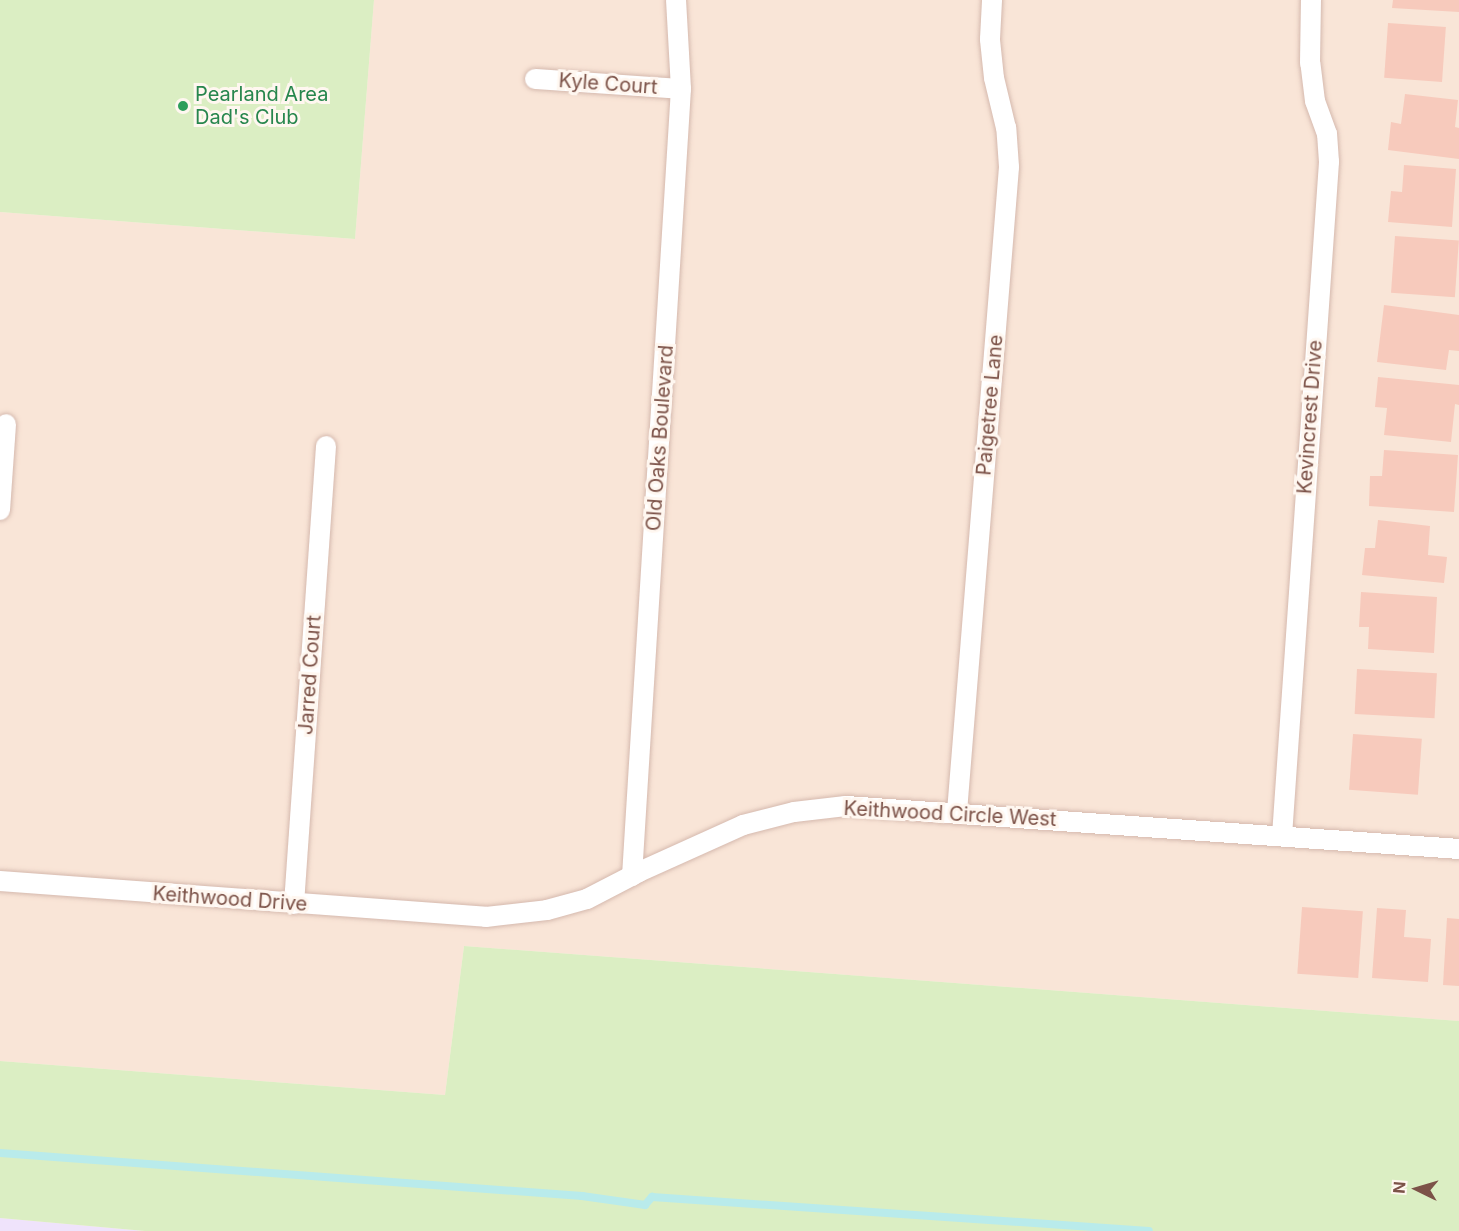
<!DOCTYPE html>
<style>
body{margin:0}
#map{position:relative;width:1459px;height:1231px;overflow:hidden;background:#fef2e7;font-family:Inter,sans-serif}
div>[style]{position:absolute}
.residential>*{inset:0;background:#f9e5d7}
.education>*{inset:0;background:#efe3fb}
.green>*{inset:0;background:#dbeec3}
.stream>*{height:8px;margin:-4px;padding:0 4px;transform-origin:4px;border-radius:4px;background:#b9ebeb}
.building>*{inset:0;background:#f7cabc;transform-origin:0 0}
.roads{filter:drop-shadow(0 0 2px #d5b9ae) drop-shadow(0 0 2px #d5b9ae)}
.minor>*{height:20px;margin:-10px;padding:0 10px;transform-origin:10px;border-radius:10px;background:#fff}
.dots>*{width:16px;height:16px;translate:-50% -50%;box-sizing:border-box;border:3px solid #fff7f0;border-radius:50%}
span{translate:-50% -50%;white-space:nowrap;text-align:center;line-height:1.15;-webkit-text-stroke:6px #fff7f0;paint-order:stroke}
.street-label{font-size:20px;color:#7c5248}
.leisure-label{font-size:20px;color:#27864d}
.left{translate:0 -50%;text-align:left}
.north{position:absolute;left:1387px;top:1159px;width:60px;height:60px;-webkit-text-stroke:4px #fff7f0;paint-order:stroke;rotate:275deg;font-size:16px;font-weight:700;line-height:24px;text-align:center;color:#7c5248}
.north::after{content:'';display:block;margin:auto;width:21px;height:27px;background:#7c5248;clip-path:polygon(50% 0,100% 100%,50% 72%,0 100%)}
</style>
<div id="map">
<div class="residential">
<div style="clip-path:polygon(374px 0,1459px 0,1459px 1021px,464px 946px,445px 1095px,0 1061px,0 212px,355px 239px)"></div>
</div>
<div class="education">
<div style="clip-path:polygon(0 1218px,145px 1231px,0 1231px)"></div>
</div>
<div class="green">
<div style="clip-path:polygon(0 0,374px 0,355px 239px,0 212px)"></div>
<div style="clip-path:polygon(464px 946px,1459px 1021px,1459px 1231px,145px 1231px,0 1218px,0 1061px,445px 1095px)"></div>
</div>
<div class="stream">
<div style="left:0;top:1153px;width:584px;rotate:4.23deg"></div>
<div style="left:582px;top:1196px;width:64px;rotate:8.1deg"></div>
<div style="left:645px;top:1205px;width:11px;rotate:-49deg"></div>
<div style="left:652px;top:1197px;width:498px;rotate:3.9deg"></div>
</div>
<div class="building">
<div style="clip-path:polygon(1393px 0,1459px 0,1459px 12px,1392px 8px)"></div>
<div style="left:1388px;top:23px;width:58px;height:55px;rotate:4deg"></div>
<div style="clip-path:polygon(1405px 94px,1458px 100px,1455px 127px,1459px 128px,1459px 159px,1388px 150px,1391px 122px,1401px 124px)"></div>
<div style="clip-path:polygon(1404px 165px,1456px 169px,1452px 227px,1388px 222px,1391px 191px,1402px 192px)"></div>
<div style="left:1395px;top:236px;width:64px;height:57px;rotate:4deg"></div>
<div style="clip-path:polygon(1384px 305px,1459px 315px,1459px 351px,1449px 350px,1446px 370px,1377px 362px)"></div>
<div style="clip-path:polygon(1378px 377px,1459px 385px,1459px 405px,1455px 404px,1451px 442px,1384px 435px,1387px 408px,1375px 407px)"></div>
<div style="clip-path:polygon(1384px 450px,1458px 455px,1454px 512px,1369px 506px,1370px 476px,1382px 476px)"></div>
<div style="clip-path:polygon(1378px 520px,1430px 526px,1428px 555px,1447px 557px,1444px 583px,1362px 575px,1365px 548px,1375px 548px)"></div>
<div style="clip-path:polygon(1361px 592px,1437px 597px,1434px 653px,1368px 649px,1369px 627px,1359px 627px)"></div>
<div style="left:1357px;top:669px;width:80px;height:45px;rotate:3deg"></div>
<div style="left:1353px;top:734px;width:69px;height:56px;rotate:4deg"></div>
<div style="left:1302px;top:907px;width:61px;height:67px;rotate:4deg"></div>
<div style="clip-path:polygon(1377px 908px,1406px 910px,1404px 937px,1431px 939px,1428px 982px,1372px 978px)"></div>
<div style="clip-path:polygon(1447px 918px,1459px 919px,1459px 986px,1443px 985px)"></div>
</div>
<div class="roads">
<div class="minor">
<div style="left:535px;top:79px;width:146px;rotate:3.9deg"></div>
<div style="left:0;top:510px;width:86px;rotate:-86deg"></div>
<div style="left:957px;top:812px;width:647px;rotate:-85.39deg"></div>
<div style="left:1009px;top:167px;width:39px;rotate:-94deg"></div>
<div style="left:1006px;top:128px;width:51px;rotate:-103.5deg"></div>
<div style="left:994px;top:78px;width:39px;rotate:-96deg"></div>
<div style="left:990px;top:39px;width:39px;rotate:-87deg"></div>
<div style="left:1282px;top:836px;width:676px;rotate:-86.01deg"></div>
<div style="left:1329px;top:162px;width:28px;rotate:-94deg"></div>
<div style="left:1327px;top:134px;width:35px;rotate:-110deg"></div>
<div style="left:1315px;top:101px;width:38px;rotate:-97deg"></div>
<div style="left:1310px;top:63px;width:63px;rotate:-89.1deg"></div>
<div style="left:632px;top:876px;width:789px;rotate:-86.44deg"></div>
<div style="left:681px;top:89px;width:89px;rotate:-93.2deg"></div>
<div style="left:0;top:881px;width:487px;rotate:4.2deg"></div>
<div style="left:486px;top:917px;width:61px;rotate:-6.5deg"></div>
<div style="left:547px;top:910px;width:41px;rotate:-15.4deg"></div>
<div style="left:587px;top:899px;width:59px;rotate:-27.4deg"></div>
<div style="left:639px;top:872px;width:114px;rotate:-24.3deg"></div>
<div style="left:743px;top:825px;width:53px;rotate:-14.3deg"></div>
<div style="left:794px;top:812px;width:52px;rotate:-6.6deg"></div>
<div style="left:846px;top:806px;width:615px;rotate:4.01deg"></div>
<div style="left:294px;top:904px;width:459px;rotate:-86deg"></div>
</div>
</div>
<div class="dots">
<div style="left:183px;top:106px;background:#2e9e5b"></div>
</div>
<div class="street-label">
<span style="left:608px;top:84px;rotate:4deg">Kyle Court</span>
<span style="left:990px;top:405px;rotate:-85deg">Paigetree Lane</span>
<span style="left:1310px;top:417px;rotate:-86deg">Kevincrest Drive</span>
<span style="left:660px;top:438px;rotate:-86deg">Old Oaks Boulevard</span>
<span style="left:310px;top:675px;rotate:-86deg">Jarred Court</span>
<span style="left:950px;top:814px;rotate:3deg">Keithwood Circle West</span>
<span style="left:230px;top:899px;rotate:4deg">Keithwood Drive</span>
</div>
<div class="leisure-label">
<span class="left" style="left:195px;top:106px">Pearland Area<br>Dad's Club</span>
</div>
<div class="north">N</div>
</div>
